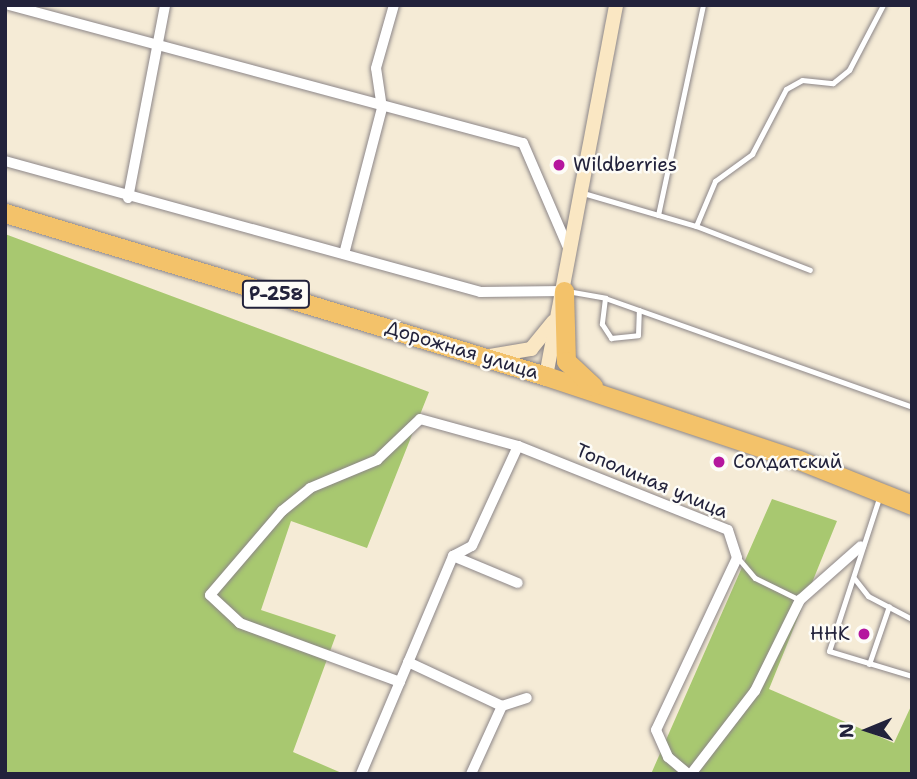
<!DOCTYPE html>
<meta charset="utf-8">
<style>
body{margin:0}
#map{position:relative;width:917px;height:779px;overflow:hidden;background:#f5ebd6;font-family:"Shantell Sans",sans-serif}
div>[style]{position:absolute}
.green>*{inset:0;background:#a8c870}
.roads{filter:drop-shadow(0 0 2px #8c8688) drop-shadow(0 0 2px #8c8688)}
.lane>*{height:5px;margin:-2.5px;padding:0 2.5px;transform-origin:2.5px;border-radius:2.5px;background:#fff}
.street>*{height:10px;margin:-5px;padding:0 5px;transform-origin:5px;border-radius:5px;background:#fff}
.secondary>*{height:14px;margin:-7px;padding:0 7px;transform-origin:7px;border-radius:7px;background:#fae7c3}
.highway>*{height:19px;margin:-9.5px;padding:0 9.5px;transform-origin:9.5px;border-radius:9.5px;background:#f3c26a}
.dots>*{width:19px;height:19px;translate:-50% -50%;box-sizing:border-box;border:4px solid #fdfcf7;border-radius:50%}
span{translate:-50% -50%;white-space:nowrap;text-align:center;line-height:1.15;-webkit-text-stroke:5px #fdfcf7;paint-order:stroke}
.shield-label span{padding:2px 5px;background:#fdfcf7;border:2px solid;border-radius:5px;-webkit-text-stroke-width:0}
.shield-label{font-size:18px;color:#22223b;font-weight:700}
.poi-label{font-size:19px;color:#22223b}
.left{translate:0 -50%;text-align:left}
.right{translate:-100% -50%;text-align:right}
.street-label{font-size:19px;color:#22223b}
.frame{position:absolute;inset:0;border:7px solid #22223b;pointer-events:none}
.north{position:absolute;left:833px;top:695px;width:70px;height:70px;-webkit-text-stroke:5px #fdfcf7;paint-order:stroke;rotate:268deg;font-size:19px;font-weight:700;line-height:28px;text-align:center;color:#22223b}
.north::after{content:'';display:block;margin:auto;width:24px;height:32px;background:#22223b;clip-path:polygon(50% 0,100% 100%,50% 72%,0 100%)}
</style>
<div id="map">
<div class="green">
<div style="clip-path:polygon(5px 234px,429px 392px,367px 548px,291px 521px,261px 610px,336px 635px,293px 752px,344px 774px,5px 774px)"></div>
<div style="clip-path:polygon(772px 499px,837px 521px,769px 689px,894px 743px,912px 704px,912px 774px,651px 774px)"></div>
</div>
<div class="roads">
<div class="lane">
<div style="left:583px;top:193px;width:118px;rotate:16.3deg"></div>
<div style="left:696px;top:226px;width:122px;rotate:21.1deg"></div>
<div style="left:658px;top:215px;width:215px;rotate:-77.9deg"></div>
<div style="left:696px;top:226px;width:49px;rotate:-67.1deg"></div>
<div style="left:715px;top:181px;width:46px;rotate:-36.1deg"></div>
<div style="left:752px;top:154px;width:73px;rotate:-62.4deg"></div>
<div style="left:786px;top:89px;width:18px;rotate:-29deg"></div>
<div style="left:802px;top:80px;width:31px;rotate:6deg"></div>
<div style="left:833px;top:83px;width:21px;rotate:-39deg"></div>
<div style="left:849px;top:70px;width:73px;rotate:-62.4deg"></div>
<div style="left:567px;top:291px;width:39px;rotate:10deg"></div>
<div style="left:605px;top:298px;width:326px;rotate:19.5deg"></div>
<div style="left:605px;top:298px;width:26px;rotate:97deg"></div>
<div style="left:602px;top:324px;width:17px;rotate:57deg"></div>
<div style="left:611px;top:338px;width:27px;rotate:-6deg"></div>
<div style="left:638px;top:335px;width:25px;rotate:-88deg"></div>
<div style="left:880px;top:495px;width:164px;rotate:108.1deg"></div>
<div style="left:829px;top:651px;width:87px;rotate:16.8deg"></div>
<div style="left:738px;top:558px;width:26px;rotate:50deg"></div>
<div style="left:755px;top:578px;width:50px;rotate:26.1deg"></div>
<div style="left:854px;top:578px;width:23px;rotate:52deg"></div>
<div style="left:868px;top:596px;width:50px;rotate:27.6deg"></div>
<div style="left:869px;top:664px;width:61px;rotate:-71deg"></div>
</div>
<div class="street">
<div style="left:9px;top:5px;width:532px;rotate:15.03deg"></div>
<div style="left:523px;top:143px;width:116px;rotate:66.7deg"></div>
<div style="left:5px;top:161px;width:493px;rotate:15.4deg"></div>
<div style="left:480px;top:292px;width:84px;rotate:-0.7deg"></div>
<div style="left:128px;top:198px;width:197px;rotate:-79.1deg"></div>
<div style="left:344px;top:254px;width:151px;rotate:-75.4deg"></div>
<div style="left:382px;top:108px;width:40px;rotate:-98.5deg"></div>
<div style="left:376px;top:68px;width:66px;rotate:-74.1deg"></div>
<div style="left:453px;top:556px;width:70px;rotate:22.6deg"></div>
<div style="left:408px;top:662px;width:104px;rotate:25.1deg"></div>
<div style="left:502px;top:706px;width:26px;rotate:-18deg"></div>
<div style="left:400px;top:682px;width:171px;rotate:-159.8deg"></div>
<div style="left:240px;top:623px;width:41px;rotate:-137deg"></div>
<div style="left:210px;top:595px;width:111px;rotate:-49.4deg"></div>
<div style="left:282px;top:511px;width:36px;rotate:-39deg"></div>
<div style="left:310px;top:488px;width:73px;rotate:-22.7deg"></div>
<div style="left:377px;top:460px;width:59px;rotate:-43.6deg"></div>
<div style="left:420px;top:419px;width:102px;rotate:15.4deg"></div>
<div style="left:518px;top:446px;width:226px;rotate:21.8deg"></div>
<div style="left:728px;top:530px;width:29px;rotate:72deg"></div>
<div style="left:737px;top:558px;width:190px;rotate:115.2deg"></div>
<div style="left:656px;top:730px;width:30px;rotate:66deg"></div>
<div style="left:668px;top:757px;width:26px;rotate:40deg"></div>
<div style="left:361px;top:774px;width:237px;rotate:-67.1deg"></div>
<div style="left:453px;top:556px;width:21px;rotate:-28deg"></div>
<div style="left:472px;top:546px;width:110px;rotate:-65.3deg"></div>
<div style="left:471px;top:774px;width:75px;rotate:-65.5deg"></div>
<div style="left:691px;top:774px;width:105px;rotate:-52.4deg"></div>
<div style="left:755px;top:691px;width:102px;rotate:-63.7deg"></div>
<div style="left:800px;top:600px;width:81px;rotate:-41.5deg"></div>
</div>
<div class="secondary">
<div style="left:490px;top:356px;width:42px;rotate:-9.7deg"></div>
<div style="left:531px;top:349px;width:35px;rotate:-51deg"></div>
<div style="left:546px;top:376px;width:378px;rotate:-79.3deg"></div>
</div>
<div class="highway">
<div style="left:5px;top:213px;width:565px;rotate:16.77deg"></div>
<div style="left:546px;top:376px;width:267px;rotate:18.4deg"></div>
<div style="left:799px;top:460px;width:122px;rotate:21.7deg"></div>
<div style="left:564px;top:291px;width:70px;rotate:88.4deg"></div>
<div style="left:566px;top:361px;width:37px;rotate:43deg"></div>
</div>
</div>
<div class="dots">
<div style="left:559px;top:165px;background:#b5179e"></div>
<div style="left:719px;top:462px;background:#b5179e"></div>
<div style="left:864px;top:634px;background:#b5179e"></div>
</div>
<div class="shield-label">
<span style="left:276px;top:294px">Р-258</span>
</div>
<div class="poi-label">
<span class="left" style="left:573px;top:165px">Wildberries</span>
<span class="left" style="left:733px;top:462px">Солдатский</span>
<span class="right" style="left:850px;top:634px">ННК</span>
</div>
<div class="street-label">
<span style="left:462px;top:350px;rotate:17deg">Дорожная улица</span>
<span style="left:652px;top:481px;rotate:23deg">Тополиная улица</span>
</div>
<div class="frame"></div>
<div class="north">N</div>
</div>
